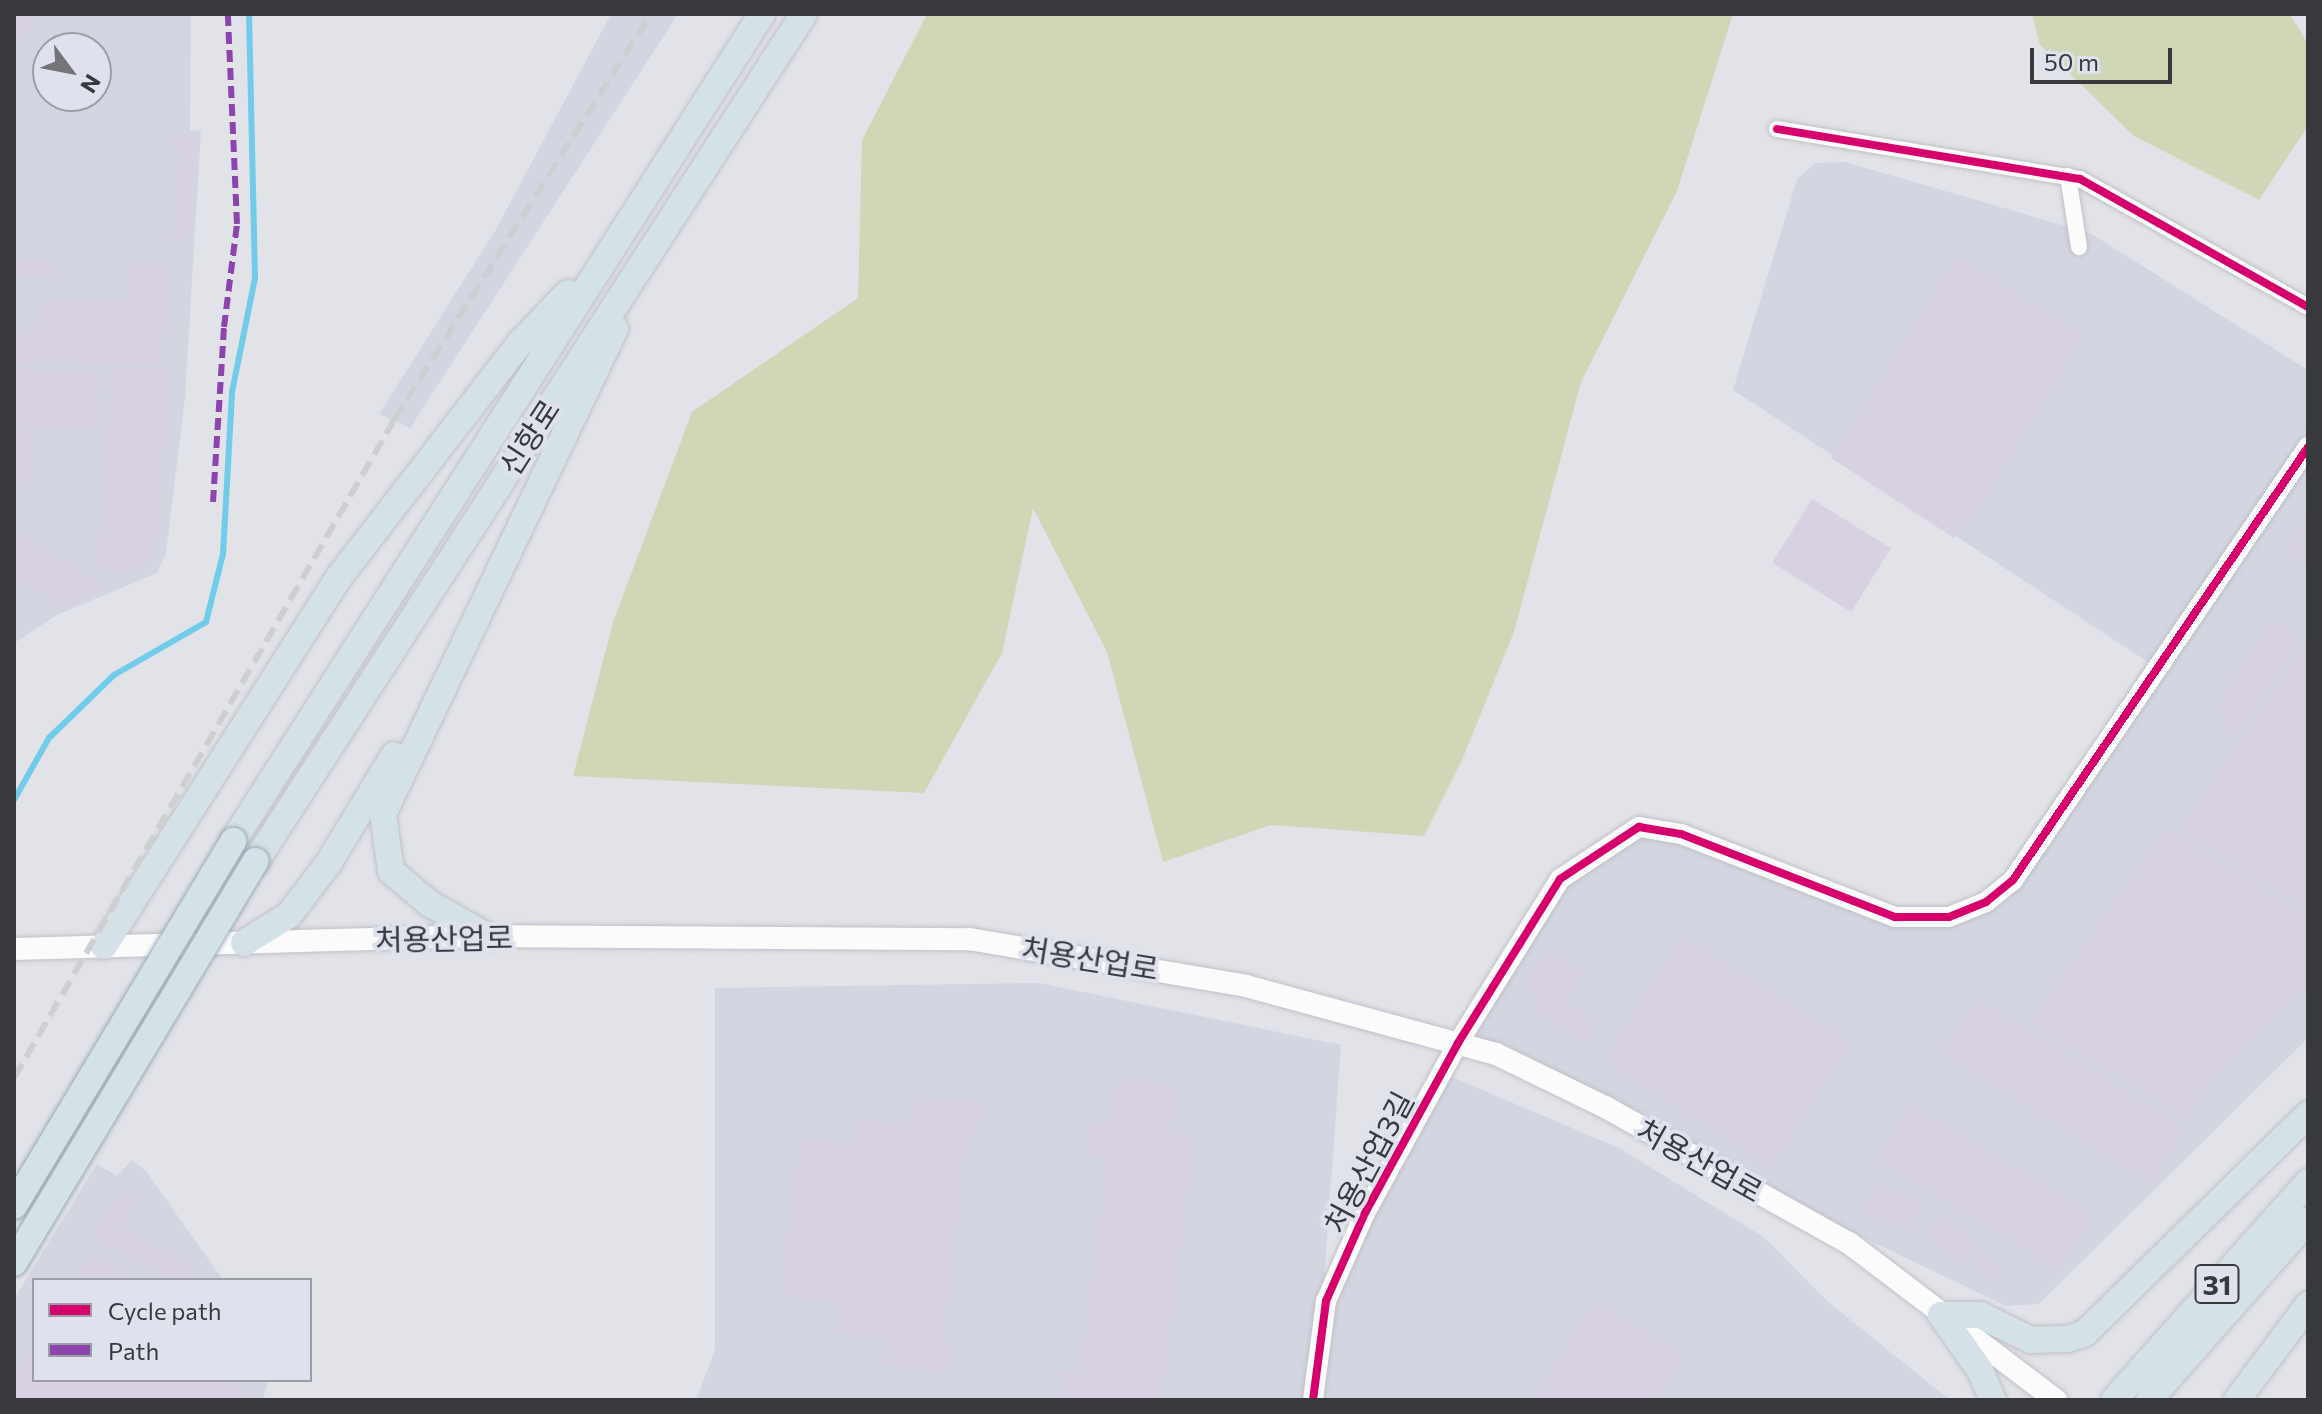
<!DOCTYPE html>
<meta charset="utf-8">
<style>
body{margin:0}
#map{position:relative;width:2322px;height:1414px;overflow:hidden;background:#e2e3e9;font-family:Commissioner,"Noto Sans KR",sans-serif}
div>[style]{position:absolute}
.built>*{inset:0;background:#d3d5e1}
.green>*{inset:0;background:#cfd7b7}
.stream>*{height:6px;margin:-3px;padding:0 3px;transform-origin:3px;border-radius:3px;background:#71cce9}
.building>*{inset:0;background:#d7d1e1;transform-origin:0 0}
.roads{filter:drop-shadow(0 0 2px #c0c1c6) drop-shadow(0 0 2px #c0c1c6)}
.minor>*{height:16px;margin:-8px;padding:0 8px;transform-origin:8px;border-radius:8px;background:#fbfbfc}
.tertiary>*{height:20px;margin:-10px;padding:0 10px;transform-origin:10px;border-radius:10px;background:#fbfbfc}
.secondary>*{height:22px;margin:-11px;padding:0 11px;transform-origin:11px;border-radius:11px;background:#fbfbfc}
.trunk>*{height:26px;margin:-13px;padding:0 13px;transform-origin:13px;border-radius:13px;background:#d4e2e7}
.rail>*{height:6px;margin-top:-3px;transform-origin:0;background:repeating-linear-gradient(90deg,#cecfd0 0 16px,transparent 0 24px)}
.bridges{filter:drop-shadow(0 0 2px #9aabb5) drop-shadow(0 0 2px #9aabb5)}
.trunk-bridge>*{height:26px;margin:-13px;padding:0 13px;transform-origin:13px;border-radius:13px;background:#d4e2e7}
.quiet>*{height:6px;margin-top:-3px;transform-origin:0;background:repeating-linear-gradient(90deg,#8e44ad 0 12px,transparent 0 18px)}
.cycleway>*{height:8px;margin:-4px;padding:0 4px;transform-origin:4px;border-radius:4px;background:#d6006c}
span{translate:-50% -50%;white-space:nowrap;text-align:center;line-height:1.15;-webkit-text-stroke:8px #dfe2ec;paint-order:stroke}
.shield-label span{padding:2px 6px;background:#dfe2ec;border:2px solid;border-radius:6px;-webkit-text-stroke-width:0}
.shield-label{font-size:28px;color:#38393d;font-weight:700}
.street-label{font-size:30px;color:#38393d}
.frame{position:absolute;inset:0;border:16px solid #38393d;pointer-events:none}
.legend{position:absolute;left:32px;top:1278px;width:280px;height:104px;box-sizing:border-box;background:#dfe2ec;border:2px solid #9c9ea6;margin:0;padding:10px 14px;list-style:none;font-size:24px;color:#38393d}
.legend li{display:flex;align-items:center;gap:16px;height:40px}
.legend b{width:40px;border:2px solid #9c9ea6}
.north{position:absolute;left:32px;top:32px;width:80px;height:80px;box-sizing:border-box;background:#dfe2ec;border:2px solid #9c9ea6;border-radius:50%;rotate:122deg;font-size:22px;font-weight:700;line-height:32px;text-align:center;color:#38393d}
.north::after{content:'';display:block;margin:auto;width:28px;height:36px;background:#747479;clip-path:polygon(50% 0,100% 100%,50% 72%,0 100%)}
.scale{position:absolute;left:2030px;top:48px;width:142px;height:36px;box-sizing:border-box;border:4px solid #38393d;border-top:0;padding-left:10px;font-size:24px;line-height:28px;white-space:nowrap;color:#38393d;-webkit-text-stroke:6px #dfe2ec;paint-order:stroke}
</style>
<div id="map">
<div class="built">
<div style="clip-path:polygon(evenodd,14px 14px,191px 14px,190px 130px,201px 131px,185px 398px,166px 553px,157px 573px,59px 614px,14px 643px,14px 14px,48px 48px,96px 48px,96px 96px,48px 96px,48px 48px)"></div>
<div style="clip-path:polygon(611px 14px,678px 14px,410px 428px,379px 414px,495px 231px)"></div>
<div style="clip-path:polygon(1845px 162px,2090px 233px,2308px 370px,2308px 1038px,2039px 1304px,2006px 1306px,1458px 1043px,1560px 879px,1639px 827px,1895px 917px,1986px 902px,2157px 668px,1733px 390px,1797px 179px,1816px 163px)"></div>
<div style="clip-path:polygon(1039px 983px,1341px 1045px,1320px 1334px,1326px 1301px,1443px 1073px,1621px 1149px,1765px 1238px,1826px 1300px,1950px 1400px,696px 1400px,715px 1350px,715px 988px)"></div>
<div style="clip-path:polygon(132px 1160px,146px 1171px,223px 1280px,34px 1280px,34px 1380px,268px 1380px,263px 1400px,14px 1400px,14px 1299px,97px 1164px,117px 1176px)"></div>
</div>
<div class="green">
<div style="clip-path:polygon(927px 14px,1733px 14px,1677px 191px,1581px 382px,1514px 632px,1462px 760px,1424px 836px,1271px 825px,1163px 862px,1107px 652px,1033px 508px,1002px 653px,924px 793px,573px 776px,613px 622px,692px 412px,858px 298px,862px 140px)"></div>
<div style="clip-path:polygon(2032px 14px,2290px 14px,2308px 44px,2308px 126px,2259px 200px,2134px 136px,2040px 45px)"></div>
</div>
<div class="stream">
<div style="left:14px;top:800px;width:71px;rotate:-60.6deg"></div>
<div style="left:49px;top:738px;width:91px;rotate:-44.1deg"></div>
<div style="left:114px;top:675px;width:106px;rotate:-29.9deg"></div>
<div style="left:206px;top:622px;width:70px;rotate:-76deg"></div>
<div style="left:223px;top:554px;width:162px;rotate:-86.8deg"></div>
<div style="left:232px;top:392px;width:116px;rotate:-78.6deg"></div>
<div style="left:255px;top:278px;width:264px;rotate:-91.3deg"></div>
</div>
<div class="building">
<div style="clip-path:polygon(14px 14px,40px 14px,14px 48px)"></div>
<div style="clip-path:polygon(197px 134px,196px 164px,180px 161px,180px 149px,172px 147px,171px 136px)"></div>
<div style="clip-path:polygon(174px 164px,194px 167px,188px 239px,172px 240px)"></div>
<div style="clip-path:polygon(1956px 257px,2084px 335px,1968px 525px,1963px 522px,1954px 538px,1831px 458px)"></div>
<div style="clip-path:polygon(14px 262px,59px 262px,58px 276px,14px 278px)"></div>
<div style="clip-path:polygon(132px 263px,168px 264px,166px 322px,156px 364px,42px 361px,43px 301px,129px 302px)"></div>
<div style="clip-path:polygon(29px 325px,40px 325px,38px 363px,14px 364px,14px 335px,27px 335px)"></div>
<div style="clip-path:polygon(112px 368px,170px 368px,155px 558px,125px 572px,97px 569px)"></div>
<div style="left:14px;top:369px;width:85px;height:57px;rotate:3deg"></div>
<div style="clip-path:polygon(14px 430px,35px 431px,28px 489px,14px 483px)"></div>
<div style="left:1812px;top:499px;width:93px;height:75px;rotate:32deg"></div>
<div style="clip-path:polygon(2308px 515px,2308px 565px,2284px 551px)"></div>
<div style="clip-path:polygon(14px 530px,107px 587px,67px 608px,14px 578px)"></div>
<div style="clip-path:polygon(2273px 619px,2302px 635px,2238px 734px,2220px 723px,2227px 715px,2215px 709px)"></div>
<div style="clip-path:polygon(2308px 636px,2308px 909px,2180px 830px)"></div>
<div style="clip-path:polygon(2165px 827px,2308px 919px,2308px 988px,2211px 1081px,2188px 1118px,2031px 1023px)"></div>
<div style="left:1681px;top:936px;width:200px;height:147px;rotate:32deg"></div>
<div style="clip-path:polygon(1546px 950px,1583px 972px,1565px 1001px,1599px 1022px,1587px 1042px,1534px 1011px,1540px 1000px,1522px 988px)"></div>
<div style="left:1977px;top:998px;width:246px;height:65px;rotate:32deg"></div>
<div style="clip-path:polygon(1118px 1079px,1176px 1085px,1170px 1134px,1195px 1136px,1161px 1400px,1059px 1400px,1061px 1371px,1079px 1373px,1108px 1156px,1088px 1156px,1092px 1123px,1110px 1123px)"></div>
<div style="clip-path:polygon(913px 1097px,981px 1103px,978px 1136px,966px 1134px,943px 1346px,952px 1347px,948px 1372px,882px 1364px,887px 1339px,835px 1332px,839px 1303px,780px 1294px,800px 1138px,853px 1145px,857px 1117px,910px 1128px)"></div>
<div style="left:1910px;top:1104px;width:214px;height:65px;rotate:31deg"></div>
<div style="left:1876px;top:1183px;width:49px;height:31px;rotate:23deg"></div>
<div style="clip-path:polygon(121px 1190px,140px 1200px,121px 1227px,193px 1267px,185px 1280px,173px 1280px,91px 1237px)"></div>
<div style="clip-path:polygon(1939px 1216px,1978px 1242px,1961px 1264px,1925px 1236px)"></div>
<div style="left:1981px;top:1252px;width:27px;height:16px;rotate:39deg"></div>
<div style="clip-path:polygon(91px 1254px,136px 1280px,75px 1280px)"></div>
<div style="clip-path:polygon(1593px 1302px,1685px 1355px,1656px 1400px,1532px 1400px)"></div>
<div style="clip-path:polygon(34px 1346px,34px 1380px,228px 1380px,246px 1393px,242px 1400px,14px 1400px,14px 1379px)"></div>
</div>
<div class="roads">
<div class="minor">
<div style="left:1777px;top:129px;width:307px;rotate:9.4deg"></div>
<div style="left:2080px;top:179px;width:261px;rotate:29.3deg"></div>
<div style="left:2068px;top:176px;width:72px;rotate:81.2deg"></div>
</div>
<div class="tertiary">
<div style="left:1313px;top:1400px;width:100px;rotate:-82.5deg"></div>
<div style="left:1326px;top:1301px;width:96px;rotate:-66.1deg"></div>
<div style="left:1365px;top:1213px;width:194px;rotate:-61.3deg"></div>
<div style="left:1458px;top:1043px;width:193px;rotate:-58.1deg"></div>
<div style="left:1560px;top:879px;width:95px;rotate:-33.4deg"></div>
<div style="left:1639px;top:827px;width:43px;rotate:9.5deg"></div>
<div style="left:1681px;top:834px;width:230px;rotate:21.2deg"></div>
<div style="left:1895px;top:917px;width:54px"></div>
<div style="left:1949px;top:917px;width:40px;rotate:-22deg"></div>
<div style="left:1986px;top:902px;width:35px;rotate:-39deg"></div>
<div style="left:2013px;top:880px;width:524px;rotate:-55.73deg"></div>
</div>
<div class="secondary">
<div style="left:14px;top:949px;width:473px;rotate:-1.6deg"></div>
<div style="left:487px;top:936px;width:482px;rotate:0.4deg"></div>
<div style="left:969px;top:939px;width:281px;rotate:9.6deg"></div>
<div style="left:1246px;top:986px;width:259px;rotate:15.2deg"></div>
<div style="left:1496px;top:1054px;width:123px;rotate:25.9deg"></div>
<div style="left:1607px;top:1108px;width:277px;rotate:29.2deg"></div>
<div style="left:1849px;top:1243px;width:260px;rotate:37.2deg"></div>
</div>
<div class="trunk">
<div style="left:233px;top:841px;width:982px;rotate:-57.39deg"></div>
<div style="left:256px;top:861px;width:1009px;rotate:-57.1deg"></div>
<div style="left:487px;top:936px;width:65px;rotate:-150.7deg"></div>
<div style="left:430px;top:904px;width:51px;rotate:-139.8deg"></div>
<div style="left:391px;top:871px;width:58px;rotate:-98deg"></div>
<div style="left:383px;top:814px;width:538px;rotate:-64.44deg"></div>
<div style="left:244px;top:943px;width:53px;rotate:-31.9deg"></div>
<div style="left:289px;top:915px;width:64px;rotate:-52.6deg"></div>
<div style="left:328px;top:864px;width:127px;rotate:-58.8deg"></div>
<div style="left:104px;top:946px;width:439px;rotate:-57.5deg"></div>
<div style="left:340px;top:576px;width:296px;rotate:-52.3deg"></div>
<div style="left:521px;top:342px;width:68px;rotate:-46.2deg"></div>
<div style="left:1941px;top:1315px;width:39px"></div>
<div style="left:1980px;top:1315px;width:57px;rotate:26.1deg"></div>
<div style="left:2031px;top:1340px;width:37px;rotate:-2deg"></div>
<div style="left:2068px;top:1339px;width:18px;rotate:-19deg"></div>
<div style="left:2085px;top:1333px;width:312px;rotate:-44.4deg"></div>
<div style="left:1941px;top:1315px;width:67px;rotate:54.7deg"></div>
<div style="left:1980px;top:1370px;width:33px;rotate:67deg"></div>
<div style="left:2114px;top:1400px;width:292px;rotate:-48.3deg"></div>
<div style="left:2149px;top:1400px;width:240px;rotate:-48.5deg"></div>
<div style="left:2237px;top:1400px;width:119px;rotate:-53.2deg"></div>
</div>
</div>
<div class="rail">
<div style="left:14px;top:1078px;width:760px;rotate:-59.99deg"></div>
<div style="left:394px;top:420px;width:481px;rotate:-57.7deg"></div>
</div>
<div class="bridges">
<div class="trunk-bridge">
<div style="left:14px;top:1206px;width:426px;rotate:-59deg"></div>
<div style="left:14px;top:1263px;width:469px;rotate:-59deg"></div>
</div>
</div>
<div class="quiet">
<div style="left:213px;top:502px;width:175px;rotate:-86.4deg"></div>
<div style="left:224px;top:327px;width:104px;rotate:-82.8deg"></div>
<div style="left:237px;top:224px;width:210px;rotate:-92.5deg"></div>
</div>
<div class="cycleway">
<div style="left:1777px;top:129px;width:307px;rotate:9.4deg"></div>
<div style="left:2080px;top:179px;width:261px;rotate:29.3deg"></div>
<div style="left:1313px;top:1400px;width:100px;rotate:-82.5deg"></div>
<div style="left:1326px;top:1301px;width:96px;rotate:-66.1deg"></div>
<div style="left:1365px;top:1213px;width:194px;rotate:-61.3deg"></div>
<div style="left:1458px;top:1043px;width:193px;rotate:-58.1deg"></div>
<div style="left:1560px;top:879px;width:95px;rotate:-33.4deg"></div>
<div style="left:1639px;top:827px;width:43px;rotate:9.5deg"></div>
<div style="left:1681px;top:834px;width:230px;rotate:21.2deg"></div>
<div style="left:1895px;top:917px;width:54px"></div>
<div style="left:1949px;top:917px;width:40px;rotate:-22deg"></div>
<div style="left:1986px;top:902px;width:35px;rotate:-39deg"></div>
<div style="left:2013px;top:880px;width:524px;rotate:-55.73deg"></div>
</div>
<div class="shield-label">
<span style="left:2217px;top:1284px">31</span>
</div>
<div class="street-label">
<span style="left:529px;top:437px;rotate:-57deg">신항로</span>
<span style="left:444px;top:938px;rotate:-1deg">처용산업로</span>
<span style="left:1090px;top:958px;rotate:9deg">처용산업로</span>
<span style="left:1700px;top:1160px;rotate:29deg">처용산업로</span>
<span style="left:1368px;top:1162px;rotate:-62deg">처용산업3길</span>
</div>
<div class="frame"></div>
<ul class="legend">
<li><b style="height:10px;background:#d6006c"></b>Cycle path</li>
<li><b style="height:10px;background:#8e44ad"></b>Path</li>
</ul>
<div class="north">N</div>
<div class="scale">50 m</div>
</div>
